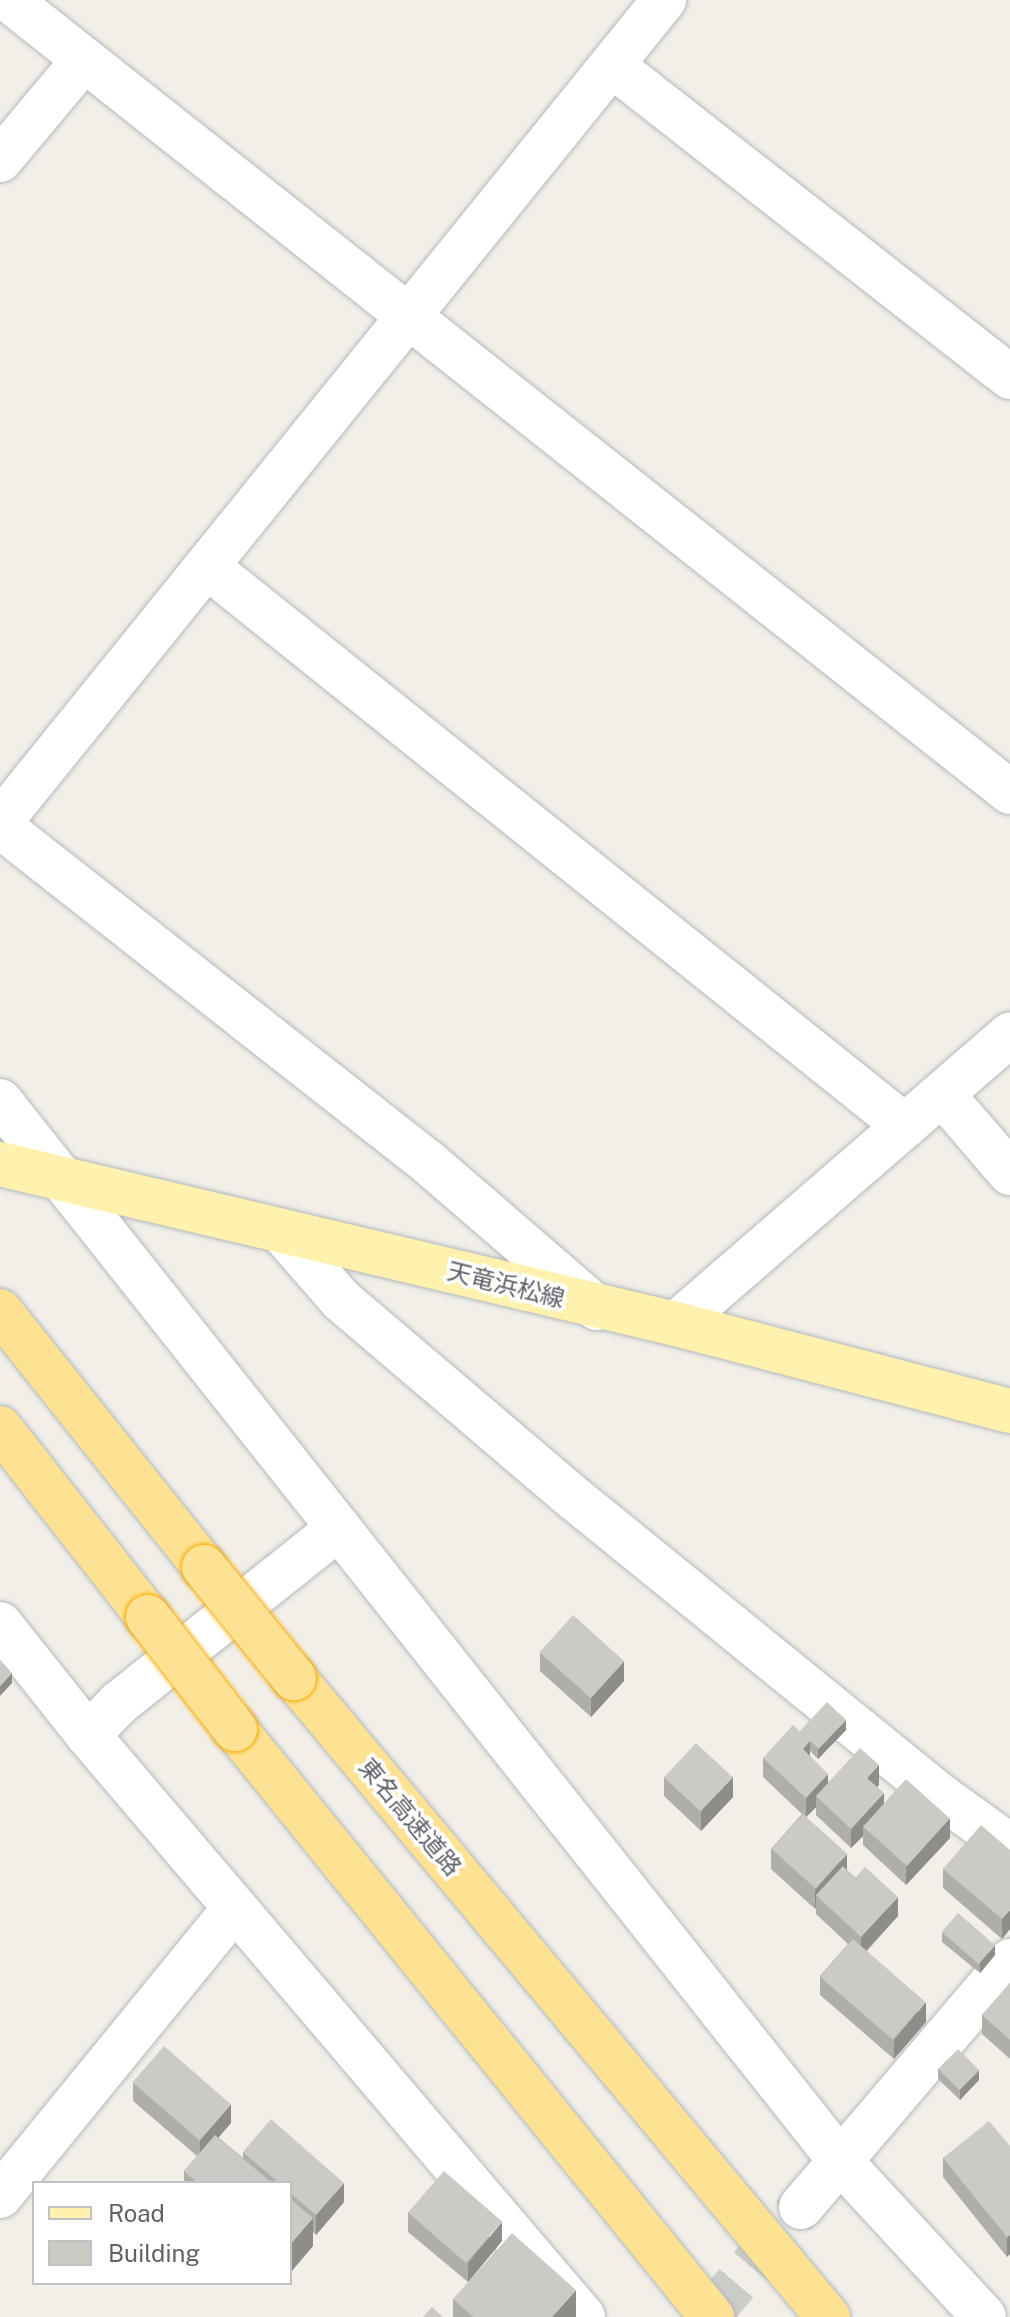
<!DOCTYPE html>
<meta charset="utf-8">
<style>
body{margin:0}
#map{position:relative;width:1010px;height:2317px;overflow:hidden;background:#f1efe8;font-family:"Public Sans","Noto Sans JP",sans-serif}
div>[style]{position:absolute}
.minor-tunnel>*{height:44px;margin-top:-22px;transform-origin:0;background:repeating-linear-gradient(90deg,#ccccc8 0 44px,transparent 0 66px)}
.roads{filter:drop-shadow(0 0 2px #b5b8bc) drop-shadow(0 0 2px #b5b8bc)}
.minor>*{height:44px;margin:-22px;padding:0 22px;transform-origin:22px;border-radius:22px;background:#fff}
.major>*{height:44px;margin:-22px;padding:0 22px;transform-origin:22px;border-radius:22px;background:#fff2af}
.highway>*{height:44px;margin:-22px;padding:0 22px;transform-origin:22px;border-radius:22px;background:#fde293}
.bridges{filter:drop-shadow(0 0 2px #f9ab00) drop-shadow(0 0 2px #f9ab00)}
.highway-bridge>*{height:44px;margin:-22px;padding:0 22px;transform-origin:22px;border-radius:22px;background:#fde293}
.wall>*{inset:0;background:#afaea9}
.shaded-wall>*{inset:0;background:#8f8d8a}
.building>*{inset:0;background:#cccac5;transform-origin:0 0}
span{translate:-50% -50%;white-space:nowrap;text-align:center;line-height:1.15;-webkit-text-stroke:7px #fff;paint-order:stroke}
.street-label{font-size:24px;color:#5f6368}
.legend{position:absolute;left:32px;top:2181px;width:260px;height:104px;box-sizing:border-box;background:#fff;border:2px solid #bfc1c3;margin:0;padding:10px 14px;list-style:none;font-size:24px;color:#5f6368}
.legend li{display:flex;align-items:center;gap:16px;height:40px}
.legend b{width:40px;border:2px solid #bfc1c3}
</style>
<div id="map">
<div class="minor-tunnel">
<div style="left:708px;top:2317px;width:144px;rotate:-49.8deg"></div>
</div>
<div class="roads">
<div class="minor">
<div style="left:9px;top:0;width:1276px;rotate:38.35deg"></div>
<div style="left:614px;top:67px;width:503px;rotate:38.05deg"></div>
<div style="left:0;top:160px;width:128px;rotate:-50.1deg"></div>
<div style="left:209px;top:568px;width:892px;rotate:38.72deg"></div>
<div style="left:0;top:822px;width:1057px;rotate:-51.07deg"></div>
<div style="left:0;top:826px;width:546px;rotate:38.15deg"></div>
<div style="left:429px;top:1163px;width:222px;rotate:40.8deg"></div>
<div style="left:943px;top:1095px;width:103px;rotate:49.3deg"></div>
<div style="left:0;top:1101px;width:1355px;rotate:51.59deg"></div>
<div style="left:842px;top:2163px;width:209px;rotate:47.3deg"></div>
<div style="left:281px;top:1231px;width:91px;rotate:49deg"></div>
<div style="left:341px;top:1300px;width:307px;rotate:40.4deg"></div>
<div style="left:575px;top:1499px;width:473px;rotate:39.1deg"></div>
<div style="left:942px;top:1797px;width:84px;rotate:35.8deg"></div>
<div style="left:676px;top:1324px;width:442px;rotate:-40.9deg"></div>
<div style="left:0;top:1624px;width:142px;rotate:51.6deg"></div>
<div style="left:88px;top:1735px;width:764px;rotate:49.62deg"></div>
<div style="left:88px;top:1735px;width:45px;rotate:-45.9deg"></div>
<div style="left:119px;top:1703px;width:281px;rotate:-38.5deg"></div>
<div style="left:0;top:2196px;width:372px;rotate:-50.8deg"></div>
<div style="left:801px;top:2207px;width:323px;rotate:-49.6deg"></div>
</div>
<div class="major">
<div style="left:0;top:1164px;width:695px;rotate:13.32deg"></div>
<div style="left:676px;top:1324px;width:345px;rotate:14.6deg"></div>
</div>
<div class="highway">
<div style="left:0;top:1311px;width:327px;rotate:51.4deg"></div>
<div style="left:0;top:1428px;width:240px;rotate:51.9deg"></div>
<div style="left:294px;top:1678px;width:833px;rotate:50.12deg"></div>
<div style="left:235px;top:1729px;width:757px;rotate:50.95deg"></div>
</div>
</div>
<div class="bridges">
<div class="highway-bridge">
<div style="left:204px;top:1567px;width:143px;rotate:51deg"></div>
<div style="left:148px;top:1617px;width:142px;rotate:52.2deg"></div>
</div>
</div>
<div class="wall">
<div style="clip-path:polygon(540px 1652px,624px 1681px,591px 1717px,540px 1671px)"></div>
<div style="clip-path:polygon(846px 1730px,818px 1759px,810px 1751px,810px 1757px,828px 1782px,879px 1785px,877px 1787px,884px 1803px,950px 1838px,906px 1885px,863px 1845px,863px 1836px,851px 1848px,816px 1815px,816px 1807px,806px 1817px,847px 1870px,898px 1916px,867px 1951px,926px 2022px,894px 2059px,820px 1995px,820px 1976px,848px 1944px,816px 1914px,816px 1907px,815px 1909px,771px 1869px,771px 1849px,802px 1814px,763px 1777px,763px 1758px,800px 1732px)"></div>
<div style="clip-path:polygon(664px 1777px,733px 1797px,701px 1831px,664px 1796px)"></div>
<div style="clip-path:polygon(1010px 1850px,1010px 1929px,1002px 1939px,943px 1888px,943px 1869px)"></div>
<div style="clip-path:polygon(942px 1932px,995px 1955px,980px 1973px,942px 1942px)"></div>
<div style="clip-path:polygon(1010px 1983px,1010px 2059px,982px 2034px,982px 2015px)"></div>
<div style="clip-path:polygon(938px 2069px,979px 2080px,960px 2100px,938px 2079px)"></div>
<div style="clip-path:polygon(133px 2082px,231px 2123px,218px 2137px,243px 2158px,243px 2152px,344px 2202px,316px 2235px,313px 2232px,313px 2246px,290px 2273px,290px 2183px,184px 2183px,184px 2171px,197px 2156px,133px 2101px)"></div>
<div style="clip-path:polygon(1010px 2146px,1007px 2257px,943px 2177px,943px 2158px)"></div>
<div style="clip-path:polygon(408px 2212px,502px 2241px,468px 2282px,408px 2232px)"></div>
<div style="clip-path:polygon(453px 2299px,576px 2317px,453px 2317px)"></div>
</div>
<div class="shaded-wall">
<div style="clip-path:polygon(624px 1661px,624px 1681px,591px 1717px,591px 1698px)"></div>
<div style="clip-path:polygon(12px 1673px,12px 1683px,0 1696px,0 1686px)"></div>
<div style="clip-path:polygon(846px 1720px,846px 1730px,818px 1759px,818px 1749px)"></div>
<div style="clip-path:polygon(810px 1741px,810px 1761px,803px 1749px)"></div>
<div style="clip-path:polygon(879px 1765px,879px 1785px,867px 1797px,867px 1778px)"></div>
<div style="clip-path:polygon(828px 1774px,828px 1794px,816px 1796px,816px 1807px,806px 1817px,806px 1798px)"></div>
<div style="clip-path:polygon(733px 1777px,733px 1797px,701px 1831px,701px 1811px)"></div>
<div style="clip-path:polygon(884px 1793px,884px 1812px,863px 1826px,863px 1836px,851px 1848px,851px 1829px)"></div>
<div style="clip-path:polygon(950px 1818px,950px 1838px,906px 1885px,906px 1866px)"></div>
<div style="clip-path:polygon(847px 1854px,847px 1874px,816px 1895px,816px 1907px,815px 1909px,815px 1890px)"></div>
<div style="clip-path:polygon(898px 1897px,898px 1916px,861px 1956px,861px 1937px)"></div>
<div style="clip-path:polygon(1010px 1910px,1010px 1929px,1002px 1939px,1002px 1919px)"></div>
<div style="clip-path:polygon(995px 1945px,995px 1955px,980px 1973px,980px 1963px)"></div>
<div style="clip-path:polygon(926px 2002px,926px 2022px,894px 2059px,894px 2040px)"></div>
<div style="clip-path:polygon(979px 2070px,979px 2080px,960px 2100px,960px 2090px)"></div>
<div style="clip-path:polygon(231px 2104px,231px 2123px,200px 2159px,200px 2140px)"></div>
<div style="clip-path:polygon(344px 2183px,344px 2202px,316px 2235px,316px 2215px)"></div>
<div style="clip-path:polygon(313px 2218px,313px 2246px,290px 2273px,290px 2245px)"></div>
<div style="clip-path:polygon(502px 2222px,502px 2241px,468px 2282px,468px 2263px)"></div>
<div style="clip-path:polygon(1010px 2235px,1010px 2254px,1007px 2257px,1007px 2237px)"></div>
<div style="clip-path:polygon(576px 2290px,576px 2317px,552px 2317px)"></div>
</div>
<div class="building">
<div style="left:573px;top:1615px;width:69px;height:50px;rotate:42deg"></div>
<div style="clip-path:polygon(2px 1662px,12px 1673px,0 1686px,0 1664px)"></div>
<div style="left:827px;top:1702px;width:26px;height:40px;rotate:43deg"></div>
<div style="clip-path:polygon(793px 1725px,810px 1741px,803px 1749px,828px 1774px,806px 1798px,763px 1758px)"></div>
<div style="left:696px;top:1743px;width:50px;height:47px;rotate:43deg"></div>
<div style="clip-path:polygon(860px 1748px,879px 1765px,867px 1778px,884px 1793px,851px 1829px,816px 1796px)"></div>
<div style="left:906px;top:1779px;width:59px;height:64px;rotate:42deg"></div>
<div style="left:803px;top:1814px;width:59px;height:47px;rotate:42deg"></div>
<div style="clip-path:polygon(981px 1825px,1010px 1850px,1010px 1910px,1002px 1919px,943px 1869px)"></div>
<div style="clip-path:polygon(843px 1866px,855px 1878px,865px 1867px,898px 1897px,861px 1937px,816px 1895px)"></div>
<div style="left:958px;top:1913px;width:49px;height:25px;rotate:41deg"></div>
<div style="left:853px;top:1939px;width:96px;height:50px;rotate:41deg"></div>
<div style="clip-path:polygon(1010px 1983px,1010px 2040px,982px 2015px)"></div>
<div style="left:164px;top:2046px;width:89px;height:48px;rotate:41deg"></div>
<div style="left:958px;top:2049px;width:30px;height:28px;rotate:45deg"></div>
<div style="clip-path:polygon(271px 2119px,344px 2183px,316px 2215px,290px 2193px,290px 2183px,279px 2183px,243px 2152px)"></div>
<div style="clip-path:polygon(989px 2121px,1010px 2146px,1010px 2235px,1007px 2237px,943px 2158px)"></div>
<div style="clip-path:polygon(215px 2135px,272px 2183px,198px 2183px,184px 2171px)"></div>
<div style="left:444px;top:2171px;width:77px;height:55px;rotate:41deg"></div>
<div style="clip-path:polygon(290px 2199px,313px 2218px,290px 2245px)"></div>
<div style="clip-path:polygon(512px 2233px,576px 2290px,552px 2317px,473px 2317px,453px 2299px)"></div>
<div style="clip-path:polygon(432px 2307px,443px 2317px,423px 2317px)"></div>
</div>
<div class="street-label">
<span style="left:506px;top:1285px;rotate:14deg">天竜浜松線</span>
<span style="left:410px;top:1817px;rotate:50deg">東名高速道路</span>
</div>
<ul class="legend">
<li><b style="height:10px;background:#fff2af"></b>Road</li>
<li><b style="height:22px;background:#cccac5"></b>Building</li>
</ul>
</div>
